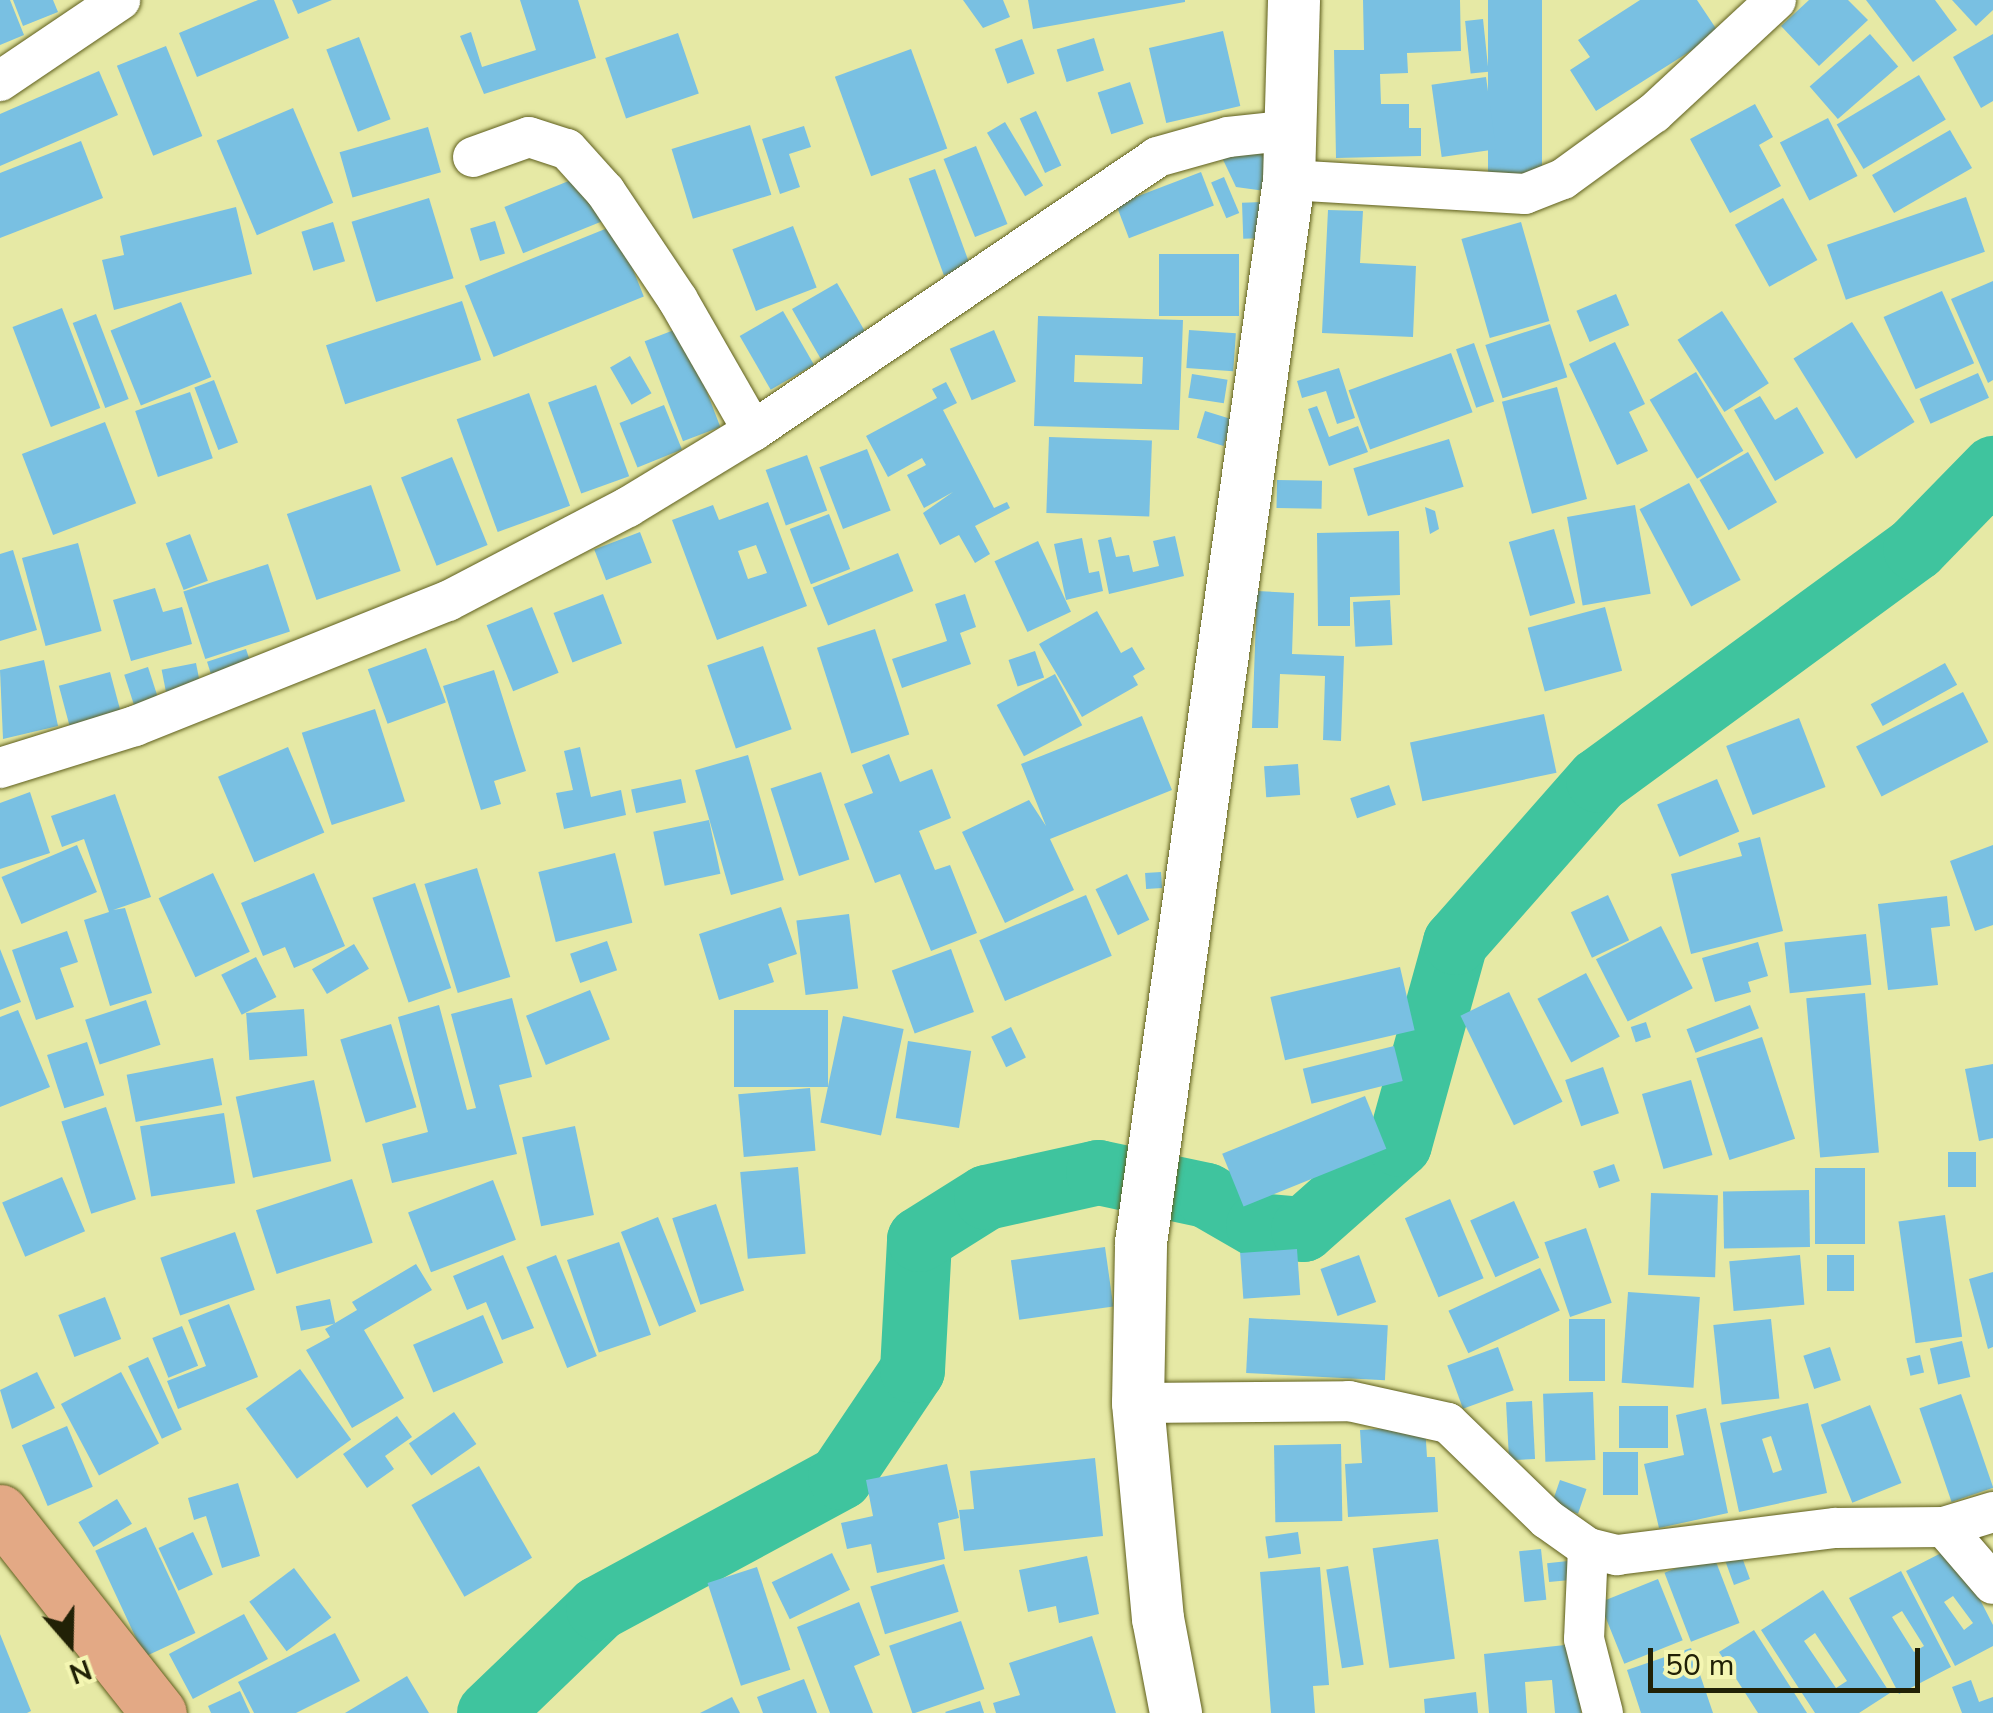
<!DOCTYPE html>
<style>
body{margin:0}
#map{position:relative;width:1993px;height:1713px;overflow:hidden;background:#e6e9a5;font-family:"Nunito Sans",sans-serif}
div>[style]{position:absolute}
.river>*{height:65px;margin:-32.5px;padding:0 32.5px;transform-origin:32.5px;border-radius:32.5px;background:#3fc49e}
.building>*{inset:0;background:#79c0e2;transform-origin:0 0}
.roads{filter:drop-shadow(0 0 2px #5f5f1d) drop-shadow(0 0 2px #5f5f1d)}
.minor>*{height:40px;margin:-20px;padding:0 20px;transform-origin:20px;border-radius:20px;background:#fff}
.tertiary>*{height:52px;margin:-26px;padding:0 26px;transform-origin:26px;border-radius:26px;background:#fff}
.primary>*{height:55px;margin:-27.5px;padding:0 27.5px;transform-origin:27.5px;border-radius:27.5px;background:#e3a985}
span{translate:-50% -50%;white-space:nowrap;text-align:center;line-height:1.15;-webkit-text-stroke:8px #f4f6b2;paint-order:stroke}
.north{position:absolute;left:20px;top:1593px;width:100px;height:100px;-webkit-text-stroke:8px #f4f6b2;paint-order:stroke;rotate:160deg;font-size:28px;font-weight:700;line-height:40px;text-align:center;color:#212106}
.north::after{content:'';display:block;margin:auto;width:35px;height:45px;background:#212106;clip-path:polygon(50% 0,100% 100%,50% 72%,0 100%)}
.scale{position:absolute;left:1648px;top:1648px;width:272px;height:45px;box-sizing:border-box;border:5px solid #212106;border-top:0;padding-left:12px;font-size:30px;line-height:35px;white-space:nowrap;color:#212106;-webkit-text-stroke:8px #f4f6b2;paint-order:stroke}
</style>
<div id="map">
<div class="river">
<div style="left:489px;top:1713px;width:151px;rotate:-43.9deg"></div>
<div style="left:598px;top:1608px;width:275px;rotate:-28.4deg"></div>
<div style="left:840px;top:1477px;width:129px;rotate:-56.1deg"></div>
<div style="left:912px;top:1370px;width:131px;rotate:-86.9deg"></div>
<div style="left:919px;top:1239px;width:79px;rotate:-32.1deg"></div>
<div style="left:986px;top:1197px;width:115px;rotate:-12.6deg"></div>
<div style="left:1098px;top:1172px;width:110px;rotate:12deg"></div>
<div style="left:1206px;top:1195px;width:60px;rotate:30deg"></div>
<div style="left:1258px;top:1225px;width:45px;rotate:5.1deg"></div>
<div style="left:1303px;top:1229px;width:128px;rotate:-41.5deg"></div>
<div style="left:1399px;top:1144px;width:210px;rotate:-74.5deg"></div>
<div style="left:1455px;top:942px;width:216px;rotate:-48.6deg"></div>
<div style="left:1598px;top:780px;width:393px;rotate:-36.2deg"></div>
<div style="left:1915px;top:548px;width:112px;rotate:-45.7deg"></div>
</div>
<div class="building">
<div style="clip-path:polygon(0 0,10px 0,24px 35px,0 45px)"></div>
<div style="clip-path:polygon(13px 0,53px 0,58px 12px,23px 26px)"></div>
<div style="clip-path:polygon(258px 0,274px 0,289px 38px,197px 77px,179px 33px)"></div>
<div style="clip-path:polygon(292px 0,332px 0,298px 14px)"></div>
<div style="clip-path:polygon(520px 0,578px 0,596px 58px,484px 94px,460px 36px,471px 32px,482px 67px,536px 50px)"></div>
<div style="clip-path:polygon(963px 0,1003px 0,1010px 17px,983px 28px)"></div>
<div style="clip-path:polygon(1028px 0,1185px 0,1185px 2px,1033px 29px)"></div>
<div style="clip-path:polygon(1363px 0,1460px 0,1461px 51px,1407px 53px,1408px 73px,1380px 74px,1381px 104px,1409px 104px,1409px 128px,1421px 128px,1421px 156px,1336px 158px,1334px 50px,1364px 50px)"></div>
<div style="left:1488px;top:0;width:54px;height:175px"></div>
<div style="clip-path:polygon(1640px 0,1697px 0,1719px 33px,1596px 111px,1570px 70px,1590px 57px,1578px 40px)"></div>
<div style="clip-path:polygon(1809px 0,1848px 0,1868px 20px,1819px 66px,1781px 26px)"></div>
<div style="clip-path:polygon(1866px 0,1935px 0,1957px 30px,1913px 62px)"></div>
<div style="clip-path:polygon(1952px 0,1993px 0,1993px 10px,1976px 26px)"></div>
<div style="left:1483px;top:19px;width:53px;height:18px;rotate:84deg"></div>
<div style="left:1223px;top:31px;width:77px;height:76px;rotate:77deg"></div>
<div style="left:678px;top:33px;width:64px;height:77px;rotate:71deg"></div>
<div style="left:1870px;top:34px;width:43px;height:80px;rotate:49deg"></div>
<div style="clip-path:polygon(1993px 34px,1993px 101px,1981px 108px,1953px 57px)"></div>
<div style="left:359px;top:37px;width:88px;height:35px;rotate:69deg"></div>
<div style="left:1094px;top:38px;width:34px;height:39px;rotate:73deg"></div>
<div style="left:1022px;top:39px;width:37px;height:29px;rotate:70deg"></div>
<div style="left:166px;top:46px;width:97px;height:53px;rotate:68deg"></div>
<div style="left:911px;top:49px;width:106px;height:81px;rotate:70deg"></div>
<div style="clip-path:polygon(99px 71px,118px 115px,0 166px,0 114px)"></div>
<div style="left:1919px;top:75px;width:52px;height:96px;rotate:59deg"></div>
<div style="left:1486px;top:77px;width:73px;height:55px;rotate:82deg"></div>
<div style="left:1130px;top:82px;width:44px;height:34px;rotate:72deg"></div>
<div style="clip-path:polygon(1755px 104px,1773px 137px,1759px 145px,1781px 186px,1730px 213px,1690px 139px)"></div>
<div style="left:293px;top:108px;width:103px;height:83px;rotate:67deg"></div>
<div style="left:1036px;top:111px;width:60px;height:18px;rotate:65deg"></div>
<div style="left:1828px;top:118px;width:65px;height:54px;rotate:63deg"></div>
<div style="left:1005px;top:122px;width:74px;height:21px;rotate:59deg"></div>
<div style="left:750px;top:125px;width:73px;height:82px;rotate:73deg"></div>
<div style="clip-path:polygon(804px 126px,811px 147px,789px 154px,800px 187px,780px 194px,762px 139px)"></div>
<div style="left:428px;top:127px;width:47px;height:92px;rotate:74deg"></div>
<div style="left:1950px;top:130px;width:44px;height:90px;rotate:60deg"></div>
<div style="clip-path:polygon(81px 141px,103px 198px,0 238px,0 173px)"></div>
<div style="left:976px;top:146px;width:84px;height:35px;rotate:68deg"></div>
<div style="clip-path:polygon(1217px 147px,1270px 149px,1265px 191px,1236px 187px)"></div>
<div style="left:935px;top:169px;width:103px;height:28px;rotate:70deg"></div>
<div style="left:1201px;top:172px;width:36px;height:91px;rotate:69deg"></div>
<div style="left:586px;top:174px;width:50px;height:88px;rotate:68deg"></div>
<div style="left:1224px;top:177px;width:39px;height:14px;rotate:67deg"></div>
<div style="left:1966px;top:197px;width:58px;height:147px;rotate:71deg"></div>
<div style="left:429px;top:198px;width:84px;height:81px;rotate:73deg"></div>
<div style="left:1783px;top:198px;width:71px;height:55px;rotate:61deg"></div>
<div style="left:1263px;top:202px;width:36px;height:21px;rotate:88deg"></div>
<div style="clip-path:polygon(236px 207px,252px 274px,114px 310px,102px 260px,124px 255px,120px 236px)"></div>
<div style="clip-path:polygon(1328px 210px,1363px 211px,1360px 263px,1416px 266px,1413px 337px,1322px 333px)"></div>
<div style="left:495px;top:221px;width:34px;height:26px;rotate:73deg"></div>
<div style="left:333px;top:222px;width:41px;height:33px;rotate:73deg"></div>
<div style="left:1521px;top:222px;width:103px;height:62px;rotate:74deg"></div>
<div style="left:615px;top:225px;width:77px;height:162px;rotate:68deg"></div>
<div style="left:793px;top:226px;width:66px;height:65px;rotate:69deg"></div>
<div style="left:1239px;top:254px;width:62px;height:80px;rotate:90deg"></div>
<div style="clip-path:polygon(1993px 281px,1993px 380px,1988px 383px,1951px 299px)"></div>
<div style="left:837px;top:283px;width:61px;height:52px;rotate:60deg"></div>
<div style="left:1942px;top:291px;width:79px;height:64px;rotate:66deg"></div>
<div style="left:1616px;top:294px;width:34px;height:43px;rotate:67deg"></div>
<div style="left:462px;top:301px;width:62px;height:143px;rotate:72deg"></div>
<div style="left:181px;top:302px;width:81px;height:76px;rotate:68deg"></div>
<div style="left:62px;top:308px;width:107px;height:53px;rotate:69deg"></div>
<div style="left:783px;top:311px;width:62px;height:50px;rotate:60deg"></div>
<div style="left:1722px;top:311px;width:86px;height:53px;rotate:57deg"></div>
<div style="left:96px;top:314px;width:91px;height:25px;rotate:69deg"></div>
<div style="clip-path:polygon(evenodd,1038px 316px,1183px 320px,1179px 430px,1034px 426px,1038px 316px,1075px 355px,1143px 357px,1142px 384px,1074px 382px,1075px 355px)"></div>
<div style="left:1852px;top:322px;width:118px;height:69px;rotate:58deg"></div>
<div style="left:1550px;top:324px;width:56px;height:68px;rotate:72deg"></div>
<div style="left:682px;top:327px;width:107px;height:40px;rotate:69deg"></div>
<div style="left:994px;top:330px;width:56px;height:48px;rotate:67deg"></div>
<div style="left:1189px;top:330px;width:47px;height:38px;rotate:4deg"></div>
<div style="clip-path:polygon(1615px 342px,1645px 404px,1629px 412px,1648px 451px,1617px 465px,1569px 364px)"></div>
<div style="left:1474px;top:343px;width:62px;height:19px;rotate:71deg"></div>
<div style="left:1451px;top:353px;width:63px;height:109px;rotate:70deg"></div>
<div style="left:630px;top:356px;width:43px;height:23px;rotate:60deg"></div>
<div style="clip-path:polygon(1339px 368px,1355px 418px,1337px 424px,1326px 391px,1302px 398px,1297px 381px)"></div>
<div style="left:1696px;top:372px;width:92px;height:54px;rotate:59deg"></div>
<div style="left:1978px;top:373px;width:27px;height:64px;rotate:66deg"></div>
<div style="left:1192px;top:374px;width:36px;height:24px;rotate:9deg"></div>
<div style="left:214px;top:380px;width:67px;height:21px;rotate:69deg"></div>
<div style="clip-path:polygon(946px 382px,957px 403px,943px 410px,994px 508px,1007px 502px,1010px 508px,975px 526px,990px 554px,975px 563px,959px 535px,940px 545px,923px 513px,953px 492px,924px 508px,907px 475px,926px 465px,922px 458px,888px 477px,866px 436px,937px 398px,932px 389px)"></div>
<div style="left:596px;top:385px;width:97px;height:51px;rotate:70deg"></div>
<div style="left:1557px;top:387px;width:116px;height:57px;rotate:75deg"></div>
<div style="left:190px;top:392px;width:70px;height:58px;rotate:71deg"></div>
<div style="left:529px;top:393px;width:120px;height:77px;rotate:70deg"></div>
<div style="clip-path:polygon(1760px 396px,1775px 420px,1797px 407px,1824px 453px,1775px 481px,1734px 410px)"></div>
<div style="left:664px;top:405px;width:48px;height:48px;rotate:68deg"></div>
<div style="clip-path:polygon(1317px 406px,1329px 437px,1358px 426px,1368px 452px,1329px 466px,1308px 409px)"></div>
<div style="left:1205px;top:411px;width:28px;height:28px;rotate:17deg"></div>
<div style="left:105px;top:422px;width:87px;height:89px;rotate:69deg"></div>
<div style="left:1049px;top:437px;width:103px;height:76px;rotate:2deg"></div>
<div style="left:1449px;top:439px;width:50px;height:100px;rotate:73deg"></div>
<div style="left:867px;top:449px;width:66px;height:51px;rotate:69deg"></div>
<div style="left:1748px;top:452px;width:58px;height:56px;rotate:60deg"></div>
<div style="left:807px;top:455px;width:59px;height:44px;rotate:70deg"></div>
<div style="left:452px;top:457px;width:95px;height:55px;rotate:68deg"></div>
<div style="left:1277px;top:480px;width:45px;height:28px;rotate:1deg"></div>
<div style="left:1689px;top:483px;width:110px;height:56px;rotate:62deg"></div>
<div style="left:371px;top:485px;width:91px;height:89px;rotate:71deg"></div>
<div style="clip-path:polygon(evenodd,768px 502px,807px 606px,717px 640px,672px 520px,713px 505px,719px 520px,768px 502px,756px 545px,767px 573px,748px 579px,738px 551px,756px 545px)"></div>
<div style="left:1635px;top:505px;width:90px;height:69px;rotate:80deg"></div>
<div style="clip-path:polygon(1425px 507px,1435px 511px,1439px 529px,1430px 534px)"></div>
<div style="left:829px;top:514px;width:59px;height:42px;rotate:69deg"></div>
<div style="left:1554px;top:529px;width:77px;height:47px;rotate:74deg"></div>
<div style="clip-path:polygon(1399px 531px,1400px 595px,1350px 597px,1350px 626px,1318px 626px,1317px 533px)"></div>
<div style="left:640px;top:532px;width:33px;height:49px;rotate:69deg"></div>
<div style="left:190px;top:534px;width:50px;height:26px;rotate:69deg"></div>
<div style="clip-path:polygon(1175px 536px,1184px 576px,1109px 594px,1098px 540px,1111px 537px,1116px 557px,1129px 555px,1133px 572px,1159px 566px,1153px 541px)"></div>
<div style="clip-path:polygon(1082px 538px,1089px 573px,1099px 571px,1103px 591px,1066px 600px,1054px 544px)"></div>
<div style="left:1038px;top:541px;width:78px;height:48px;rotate:65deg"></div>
<div style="left:78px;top:543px;width:91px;height:58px;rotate:75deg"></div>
<div style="clip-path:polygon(13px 550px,37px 630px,0 641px,0 554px)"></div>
<div style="left:898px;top:553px;width:41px;height:92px;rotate:68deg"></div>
<div style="left:268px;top:564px;width:71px;height:89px;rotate:72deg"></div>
<div style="clip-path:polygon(155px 588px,163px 612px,182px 607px,192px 644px,131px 661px,113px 600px)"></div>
<div style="clip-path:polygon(1257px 591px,1294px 593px,1292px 654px,1344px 656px,1341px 741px,1323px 740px,1325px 676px,1280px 674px,1278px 728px,1252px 728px)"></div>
<div style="left:603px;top:594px;width:53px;height:53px;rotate:69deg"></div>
<div style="clip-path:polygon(965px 594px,976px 627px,960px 633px,971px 664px,902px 688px,892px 659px,947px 641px,935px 604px)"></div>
<div style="left:1390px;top:600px;width:45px;height:37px;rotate:87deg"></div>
<div style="left:532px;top:607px;width:71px;height:49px;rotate:68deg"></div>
<div style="left:1605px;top:607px;width:66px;height:80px;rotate:75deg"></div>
<div style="clip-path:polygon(1097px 611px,1121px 653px,1132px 647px,1145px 669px,1133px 676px,1138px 685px,1082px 717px,1039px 644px)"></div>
<div style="left:875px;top:629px;width:111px;height:61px;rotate:72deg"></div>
<div style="left:763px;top:646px;width:88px;height:59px;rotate:71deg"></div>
<div style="left:426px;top:648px;width:58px;height:62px;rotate:70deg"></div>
<div style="left:246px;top:649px;width:25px;height:41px;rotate:72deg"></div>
<div style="left:1035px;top:651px;width:28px;height:28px;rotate:71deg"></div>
<div style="clip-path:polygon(44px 660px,58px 726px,3px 739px,0 670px)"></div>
<div style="left:196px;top:663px;width:31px;height:35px;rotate:79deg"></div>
<div style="left:1945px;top:663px;width:25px;height:85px;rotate:61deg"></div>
<div style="left:148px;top:667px;width:46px;height:25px;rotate:72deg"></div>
<div style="clip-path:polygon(494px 670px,526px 771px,494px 781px,501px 804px,481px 810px,443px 686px)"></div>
<div style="left:110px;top:672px;width:50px;height:53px;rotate:75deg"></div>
<div style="left:1055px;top:674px;width:58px;height:66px;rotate:62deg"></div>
<div style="left:1963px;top:692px;width:56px;height:120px;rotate:63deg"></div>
<div style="left:375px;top:709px;width:97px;height:77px;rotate:72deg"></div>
<div style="left:1544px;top:714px;width:60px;height:137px;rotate:78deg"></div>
<div style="clip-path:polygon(1142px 716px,1172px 790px,1050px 839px,1074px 890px,1005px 923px,962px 832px,1029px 800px,1046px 826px,1021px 764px)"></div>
<div style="left:1799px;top:718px;width:74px;height:78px;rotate:69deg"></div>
<div style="left:288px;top:747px;width:93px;height:76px;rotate:67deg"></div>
<div style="clip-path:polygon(580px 747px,591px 797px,621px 790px,626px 815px,564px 829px,556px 793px,573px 790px,564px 751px)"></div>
<div style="clip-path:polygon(889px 754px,900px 782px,932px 769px,951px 818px,919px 831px,935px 870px,950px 865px,977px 933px,931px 951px,900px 874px,875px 883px,844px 804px,873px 793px,862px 765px)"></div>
<div style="left:748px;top:755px;width:130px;height:55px;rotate:74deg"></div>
<div style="left:1298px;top:764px;width:31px;height:34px;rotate:86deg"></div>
<div style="left:821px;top:772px;width:92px;height:53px;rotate:72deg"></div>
<div style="left:681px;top:779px;width:24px;height:51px;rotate:78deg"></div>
<div style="left:1717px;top:779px;width:57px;height:65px;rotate:67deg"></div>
<div style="left:1389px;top:785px;width:21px;height:41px;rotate:71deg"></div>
<div style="clip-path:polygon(30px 792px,50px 853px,0 869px,0 803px)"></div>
<div style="clip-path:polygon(115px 794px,151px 897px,113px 910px,125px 908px,152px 993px,110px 1006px,84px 920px,109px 912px,84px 839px,62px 847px,51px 816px)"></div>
<div style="left:709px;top:820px;width:55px;height:57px;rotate:78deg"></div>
<div style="clip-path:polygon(1760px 837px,1783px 931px,1691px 954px,1671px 874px,1742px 856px,1738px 843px)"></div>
<div style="left:77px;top:845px;width:51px;height:82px;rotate:67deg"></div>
<div style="clip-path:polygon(1993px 845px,1993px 925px,1975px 931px,1950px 861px)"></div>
<div style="left:615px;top:853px;width:72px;height:79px;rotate:76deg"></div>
<div style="left:477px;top:868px;width:114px;height:55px;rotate:73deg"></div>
<div style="left:1161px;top:872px;width:16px;height:16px;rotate:86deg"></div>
<div style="left:213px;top:873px;width:87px;height:60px;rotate:65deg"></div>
<div style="clip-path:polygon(314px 873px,345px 946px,294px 968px,285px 947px,263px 956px,241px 903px)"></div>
<div style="left:1127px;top:874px;width:51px;height:35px;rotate:64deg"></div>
<div style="left:415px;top:883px;width:111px;height:45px;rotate:71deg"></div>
<div style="left:1086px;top:895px;width:66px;height:116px;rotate:67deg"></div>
<div style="left:1608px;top:895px;width:50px;height:41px;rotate:65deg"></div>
<div style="clip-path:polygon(1947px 896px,1950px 926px,1931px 928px,1938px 985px,1888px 990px,1878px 904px)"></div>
<div style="clip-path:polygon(781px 907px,797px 954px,768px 964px,774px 982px,719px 1000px,699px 934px)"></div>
<div style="left:849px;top:914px;width:75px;height:53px;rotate:83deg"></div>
<div style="left:1661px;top:926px;width:70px;height:73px;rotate:63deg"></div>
<div style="clip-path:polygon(67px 931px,78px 962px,60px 968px,74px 1007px,36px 1020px,12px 950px)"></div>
<div style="left:1866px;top:934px;width:51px;height:82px;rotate:84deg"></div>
<div style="left:607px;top:941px;width:31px;height:39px;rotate:71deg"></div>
<div style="clip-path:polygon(1758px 942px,1768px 976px,1748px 982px,1751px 992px,1715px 1002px,1702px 958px)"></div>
<div style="left:354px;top:944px;width:29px;height:49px;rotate:59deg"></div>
<div style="clip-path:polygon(0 949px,21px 1002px,0 1010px)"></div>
<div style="left:951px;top:949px;width:67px;height:63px;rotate:70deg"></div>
<div style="left:256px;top:957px;width:45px;height:39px;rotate:63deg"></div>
<div style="left:1400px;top:967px;width:65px;height:133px;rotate:77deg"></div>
<div style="left:1586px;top:973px;width:72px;height:55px;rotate:62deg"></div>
<div style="left:590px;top:990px;width:53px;height:69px;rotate:68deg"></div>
<div style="left:1509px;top:992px;width:122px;height:54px;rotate:64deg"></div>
<div style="left:1865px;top:993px;width:160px;height:59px;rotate:85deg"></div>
<div style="clip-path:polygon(512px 998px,532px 1077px,499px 1085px,517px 1154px,392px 1183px,382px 1144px,428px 1132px,398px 1017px,439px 1005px,467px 1110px,476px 1108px,451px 1014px)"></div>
<div style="left:146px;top:1000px;width:47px;height:64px;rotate:72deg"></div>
<div style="left:1750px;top:1005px;width:25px;height:68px;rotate:69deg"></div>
<div style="left:304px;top:1009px;width:47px;height:58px;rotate:86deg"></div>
<div style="clip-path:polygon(18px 1010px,50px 1087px,0 1107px,0 1017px)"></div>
<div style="left:828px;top:1010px;width:77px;height:94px;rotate:90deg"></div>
<div style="left:843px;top:1016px;width:62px;height:109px;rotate:12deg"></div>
<div style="left:1646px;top:1022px;width:16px;height:16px;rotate:72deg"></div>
<div style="left:391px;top:1024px;width:87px;height:53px;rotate:73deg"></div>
<div style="left:1011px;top:1027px;width:34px;height:22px;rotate:64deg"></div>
<div style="left:1762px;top:1037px;width:107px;height:69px;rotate:72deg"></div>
<div style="left:908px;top:1041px;width:64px;height:78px;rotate:9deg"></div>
<div style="left:87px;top:1042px;width:56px;height:42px;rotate:72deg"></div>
<div style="left:1394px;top:1046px;width:36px;height:94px;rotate:76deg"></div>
<div style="left:213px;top:1058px;width:48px;height:88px;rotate:79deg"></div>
<div style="clip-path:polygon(1993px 1064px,1993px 1138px,1979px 1141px,1965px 1069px)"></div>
<div style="left:1603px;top:1067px;width:49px;height:40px;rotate:71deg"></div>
<div style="left:314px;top:1080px;width:83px;height:80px;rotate:78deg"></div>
<div style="left:1691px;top:1080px;width:78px;height:51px;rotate:74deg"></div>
<div style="left:810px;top:1088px;width:63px;height:72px;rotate:85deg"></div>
<div style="left:1365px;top:1096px;width:57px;height:154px;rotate:68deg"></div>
<div style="left:106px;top:1107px;width:97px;height:47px;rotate:72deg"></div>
<div style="left:224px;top:1113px;width:71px;height:85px;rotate:81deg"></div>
<div style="left:575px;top:1126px;width:91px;height:54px;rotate:78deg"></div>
<div style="left:1948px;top:1152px;width:28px;height:35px"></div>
<div style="left:1614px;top:1164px;width:18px;height:22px;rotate:71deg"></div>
<div style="left:798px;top:1167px;width:87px;height:58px;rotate:85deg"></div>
<div style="left:1865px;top:1168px;width:76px;height:50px;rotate:90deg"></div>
<div style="left:62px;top:1177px;width:59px;height:65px;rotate:67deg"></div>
<div style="left:352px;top:1179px;width:67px;height:101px;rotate:72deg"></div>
<div style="left:493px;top:1180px;width:64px;height:91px;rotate:69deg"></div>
<div style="left:1809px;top:1190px;width:57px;height:86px;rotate:89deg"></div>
<div style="left:1651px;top:1193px;width:67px;height:82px;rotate:2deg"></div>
<div style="left:1450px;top:1199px;width:86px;height:49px;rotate:67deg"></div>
<div style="left:1514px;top:1201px;width:62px;height:48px;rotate:66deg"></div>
<div style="left:716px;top:1204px;width:91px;height:46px;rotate:72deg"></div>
<div style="left:1945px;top:1215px;width:123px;height:47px;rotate:82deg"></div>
<div style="left:658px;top:1217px;width:102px;height:40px;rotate:68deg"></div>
<div style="left:1586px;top:1228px;width:79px;height:44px;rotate:71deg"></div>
<div style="left:235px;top:1232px;width:61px;height:79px;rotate:71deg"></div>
<div style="left:619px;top:1242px;width:98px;height:55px;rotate:71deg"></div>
<div style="left:1105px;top:1247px;width:60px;height:95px;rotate:82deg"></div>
<div style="left:1297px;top:1249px;width:46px;height:57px;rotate:86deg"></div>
<div style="clip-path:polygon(503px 1255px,534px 1328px,502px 1340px,486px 1302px,467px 1310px,453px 1276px)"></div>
<div style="left:556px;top:1255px;width:109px;height:32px;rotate:68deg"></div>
<div style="left:1359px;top:1255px;width:50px;height:41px;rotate:70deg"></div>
<div style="left:1800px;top:1255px;width:50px;height:71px;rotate:85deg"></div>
<div style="left:1854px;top:1255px;width:36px;height:27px;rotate:90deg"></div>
<div style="clip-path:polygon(416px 1264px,432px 1290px,364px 1330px,404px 1398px,352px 1428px,306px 1350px,330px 1337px,325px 1329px,357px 1310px,352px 1302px)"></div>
<div style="left:1540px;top:1268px;width:47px;height:101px;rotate:65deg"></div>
<div style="clip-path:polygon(1993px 1272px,1993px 1347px,1988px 1349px,1969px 1279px)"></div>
<div style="left:1628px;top:1292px;width:72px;height:91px;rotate:4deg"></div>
<div style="left:105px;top:1297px;width:45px;height:50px;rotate:69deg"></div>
<div style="left:330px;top:1299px;width:25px;height:35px;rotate:78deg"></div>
<div style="clip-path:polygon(229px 1304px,258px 1377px,178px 1409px,167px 1381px,206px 1366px,188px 1320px)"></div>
<div style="left:483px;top:1315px;width:52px;height:76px;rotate:67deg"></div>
<div style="left:1249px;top:1318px;width:139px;height:55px;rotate:3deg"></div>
<div style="left:1569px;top:1319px;width:36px;height:62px"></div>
<div style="left:1771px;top:1319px;width:80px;height:58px;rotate:84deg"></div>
<div style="left:182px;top:1326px;width:43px;height:32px;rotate:68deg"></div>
<div style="left:1962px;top:1341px;width:37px;height:33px;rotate:77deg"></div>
<div style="left:1498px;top:1347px;width:46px;height:54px;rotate:70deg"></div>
<div style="left:1830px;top:1347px;width:35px;height:28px;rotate:72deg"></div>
<div style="left:1920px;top:1355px;width:18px;height:14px;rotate:77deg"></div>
<div style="left:148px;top:1357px;width:80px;height:22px;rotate:65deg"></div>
<div style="left:300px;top:1369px;width:87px;height:67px;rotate:54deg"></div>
<div style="clip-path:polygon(37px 1372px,55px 1408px,12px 1429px,0 1390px)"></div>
<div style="left:121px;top:1372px;width:81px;height:68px;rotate:62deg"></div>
<div style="left:1593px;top:1392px;width:68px;height:50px;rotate:88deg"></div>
<div style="left:1961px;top:1394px;width:99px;height:44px;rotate:71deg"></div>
<div style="left:1532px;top:1401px;width:58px;height:26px;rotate:87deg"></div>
<div style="clip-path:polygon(evenodd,1808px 1403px,1827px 1493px,1739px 1512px,1720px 1423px,1808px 1403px,1771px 1436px,1782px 1470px,1773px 1473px,1762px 1439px,1771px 1436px)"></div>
<div style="left:1870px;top:1405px;width:84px;height:53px;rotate:68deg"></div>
<div style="left:1619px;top:1406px;width:49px;height:42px"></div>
<div style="clip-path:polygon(1706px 1408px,1728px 1513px,1659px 1528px,1644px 1464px,1684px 1455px,1676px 1415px)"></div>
<div style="left:454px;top:1412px;width:39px;height:55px;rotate:55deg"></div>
<div style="clip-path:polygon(397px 1416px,412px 1437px,385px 1456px,394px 1469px,367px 1488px,343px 1454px)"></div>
<div style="left:67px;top:1426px;width:66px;height:49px;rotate:67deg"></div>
<div style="clip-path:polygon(1425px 1426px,1427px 1457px,1435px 1457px,1438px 1512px,1348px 1517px,1345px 1464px,1362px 1463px,1360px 1430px)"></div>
<div style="left:1341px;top:1444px;width:77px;height:67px;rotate:89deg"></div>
<div style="left:1603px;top:1452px;width:35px;height:43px"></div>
<div style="clip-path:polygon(1095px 1458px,1103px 1536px,964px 1551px,959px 1510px,974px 1509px,970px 1471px)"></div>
<div style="clip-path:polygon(947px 1464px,959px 1518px,938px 1523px,945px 1559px,877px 1573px,871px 1544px,847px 1549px,841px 1523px,873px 1516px,866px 1480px)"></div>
<div style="left:479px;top:1466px;width:106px;height:78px;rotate:60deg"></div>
<div style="left:1560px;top:1480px;width:28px;height:26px;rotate:19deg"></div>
<div style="clip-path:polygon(238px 1483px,260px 1556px,222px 1568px,206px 1516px,194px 1520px,188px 1498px)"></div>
<div style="left:117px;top:1499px;width:29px;height:45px;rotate:59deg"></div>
<div style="left:146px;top:1527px;width:117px;height:56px;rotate:65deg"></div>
<div style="left:193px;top:1532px;width:47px;height:38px;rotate:65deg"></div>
<div style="left:1298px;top:1532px;width:22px;height:33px;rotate:82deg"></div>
<div style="left:1438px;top:1539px;width:121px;height:66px;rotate:82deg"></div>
<div style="clip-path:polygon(evenodd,1953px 1547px,1993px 1625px,1993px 1646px,1955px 1666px,1906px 1571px,1953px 1547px,1953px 1596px,1973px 1623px,1964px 1630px,1944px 1602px,1953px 1596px)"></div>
<div style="left:1541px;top:1549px;width:51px;height:22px;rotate:84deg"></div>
<div style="left:1739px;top:1549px;width:32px;height:17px;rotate:70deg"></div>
<div style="left:832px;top:1553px;width:41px;height:67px;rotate:64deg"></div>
<div style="left:1713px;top:1554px;width:74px;height:52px;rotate:69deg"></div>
<div style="clip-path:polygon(1087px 1556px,1099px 1614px,1059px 1623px,1056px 1606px,1028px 1612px,1019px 1570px)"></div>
<div style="left:1568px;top:1561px;width:19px;height:21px;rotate:84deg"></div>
<div style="left:944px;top:1564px;width:50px;height:77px;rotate:73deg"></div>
<div style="left:1348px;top:1566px;width:100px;height:22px;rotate:81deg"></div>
<div style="left:757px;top:1567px;width:108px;height:52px;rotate:72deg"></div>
<div style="clip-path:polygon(1320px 1567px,1329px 1685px,1313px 1686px,1315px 1713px,1271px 1713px,1260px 1572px)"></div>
<div style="left:294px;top:1568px;width:62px;height:56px;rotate:53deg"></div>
<div style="clip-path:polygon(evenodd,1901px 1571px,1951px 1667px,1899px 1694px,1849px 1598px,1901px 1571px,1902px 1611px,1924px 1646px,1914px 1652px,1892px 1617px,1902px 1611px)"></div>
<div style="left:1658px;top:1579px;width:66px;height:63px;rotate:68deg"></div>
<div style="clip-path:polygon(evenodd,1823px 1590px,1890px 1693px,1859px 1713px,1815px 1713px,1761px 1630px,1823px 1590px,1815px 1633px,1847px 1681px,1836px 1688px,1804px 1641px,1815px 1633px)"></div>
<div style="clip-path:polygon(859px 1602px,880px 1655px,854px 1666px,873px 1713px,830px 1713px,797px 1627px)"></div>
<div style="left:244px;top:1614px;width:51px;height:85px;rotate:62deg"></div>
<div style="left:961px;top:1621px;width:72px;height:76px;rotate:71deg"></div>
<div style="clip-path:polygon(1754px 1630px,1807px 1713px,1758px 1713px,1719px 1652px)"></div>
<div style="clip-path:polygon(335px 1633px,360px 1681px,296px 1713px,254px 1713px,238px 1682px)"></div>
<div style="clip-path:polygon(0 1634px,31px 1711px,27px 1713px,0 1713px)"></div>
<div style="clip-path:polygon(1092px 1636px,1116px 1713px,996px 1713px,993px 1703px,1020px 1695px,1009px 1663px)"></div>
<div style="clip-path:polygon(1574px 1644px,1581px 1713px,1555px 1713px,1552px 1680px,1525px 1682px,1527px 1713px,1489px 1713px,1484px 1654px)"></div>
<div style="clip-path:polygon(1691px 1648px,1713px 1713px,1641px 1713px,1627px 1670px)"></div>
<div style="left:1719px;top:1657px;width:16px;height:10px;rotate:72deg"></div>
<div style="clip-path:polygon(407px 1676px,429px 1713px,345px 1713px)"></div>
<div style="clip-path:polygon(804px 1679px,817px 1713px,763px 1713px,757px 1697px)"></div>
<div style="clip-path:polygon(1971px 1680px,1979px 1702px,1993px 1697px,1993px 1713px,1962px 1713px,1952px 1687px)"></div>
<div style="clip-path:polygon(240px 1691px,250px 1713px,211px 1713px,208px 1706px)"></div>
<div style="clip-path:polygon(1476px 1692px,1478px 1713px,1425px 1713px,1424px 1699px)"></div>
<div style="clip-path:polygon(732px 1697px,740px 1713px,700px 1713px)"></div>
<div style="clip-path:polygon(980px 1701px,984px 1713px,946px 1713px,945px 1712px)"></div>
</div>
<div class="roads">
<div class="minor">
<div style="left:0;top:81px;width:145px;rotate:-34deg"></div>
<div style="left:473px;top:157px;width:59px;rotate:-19.7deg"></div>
<div style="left:529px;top:137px;width:40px;rotate:18deg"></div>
<div style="left:567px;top:149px;width:57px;rotate:47.9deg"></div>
<div style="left:605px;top:191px;width:131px;rotate:56.2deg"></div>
<div style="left:678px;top:300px;width:151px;rotate:60.2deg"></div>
<div style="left:1289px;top:180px;width:236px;rotate:3.4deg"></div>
<div style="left:1525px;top:194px;width:41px;rotate:-21.5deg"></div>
<div style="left:1563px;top:179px;width:112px;rotate:-36deg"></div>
<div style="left:1654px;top:113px;width:166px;rotate:-42.8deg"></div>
<div style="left:0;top:768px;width:141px;rotate:-17.3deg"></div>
<div style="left:135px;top:726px;width:337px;rotate:-21.8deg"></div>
<div style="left:448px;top:601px;width:203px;rotate:-27.6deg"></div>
<div style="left:628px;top:507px;width:146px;rotate:-31.3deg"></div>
<div style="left:753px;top:431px;width:488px;rotate:-34.1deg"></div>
<div style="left:1157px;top:157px;width:74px;rotate:-15.7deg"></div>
<div style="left:1228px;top:137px;width:66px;rotate:-6.1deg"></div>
<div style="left:1138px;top:1403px;width:211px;rotate:-0.5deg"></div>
<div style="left:1349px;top:1401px;width:101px;rotate:12.5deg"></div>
<div style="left:1448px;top:1423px;width:138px;rotate:44.1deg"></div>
<div style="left:1547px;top:1519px;width:50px;rotate:35.3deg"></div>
<div style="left:1588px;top:1548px;width:30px;rotate:14deg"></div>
<div style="left:1617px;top:1555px;width:220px;rotate:-7.1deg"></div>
<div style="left:1835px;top:1528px;width:109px;rotate:-0.5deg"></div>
<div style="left:1944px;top:1527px;width:51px;rotate:-17deg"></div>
<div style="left:1944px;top:1527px;width:75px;rotate:49.3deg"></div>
<div style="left:1588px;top:1548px;width:91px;rotate:92.5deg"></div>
<div style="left:1584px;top:1639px;width:76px;rotate:75.6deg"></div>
</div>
<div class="tertiary">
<div style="left:1176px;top:1713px;width:96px;rotate:-100.8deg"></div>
<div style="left:1158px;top:1619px;width:217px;rotate:-95.3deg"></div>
<div style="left:1138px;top:1403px;width:160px;rotate:-88.9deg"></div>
<div style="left:1141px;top:1243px;width:1073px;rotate:-82.07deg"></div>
<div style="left:1289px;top:180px;width:180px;rotate:-88.4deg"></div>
</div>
<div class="primary">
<div style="left:0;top:1512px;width:256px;rotate:51.7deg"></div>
</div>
</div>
<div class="north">N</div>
<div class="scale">50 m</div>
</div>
